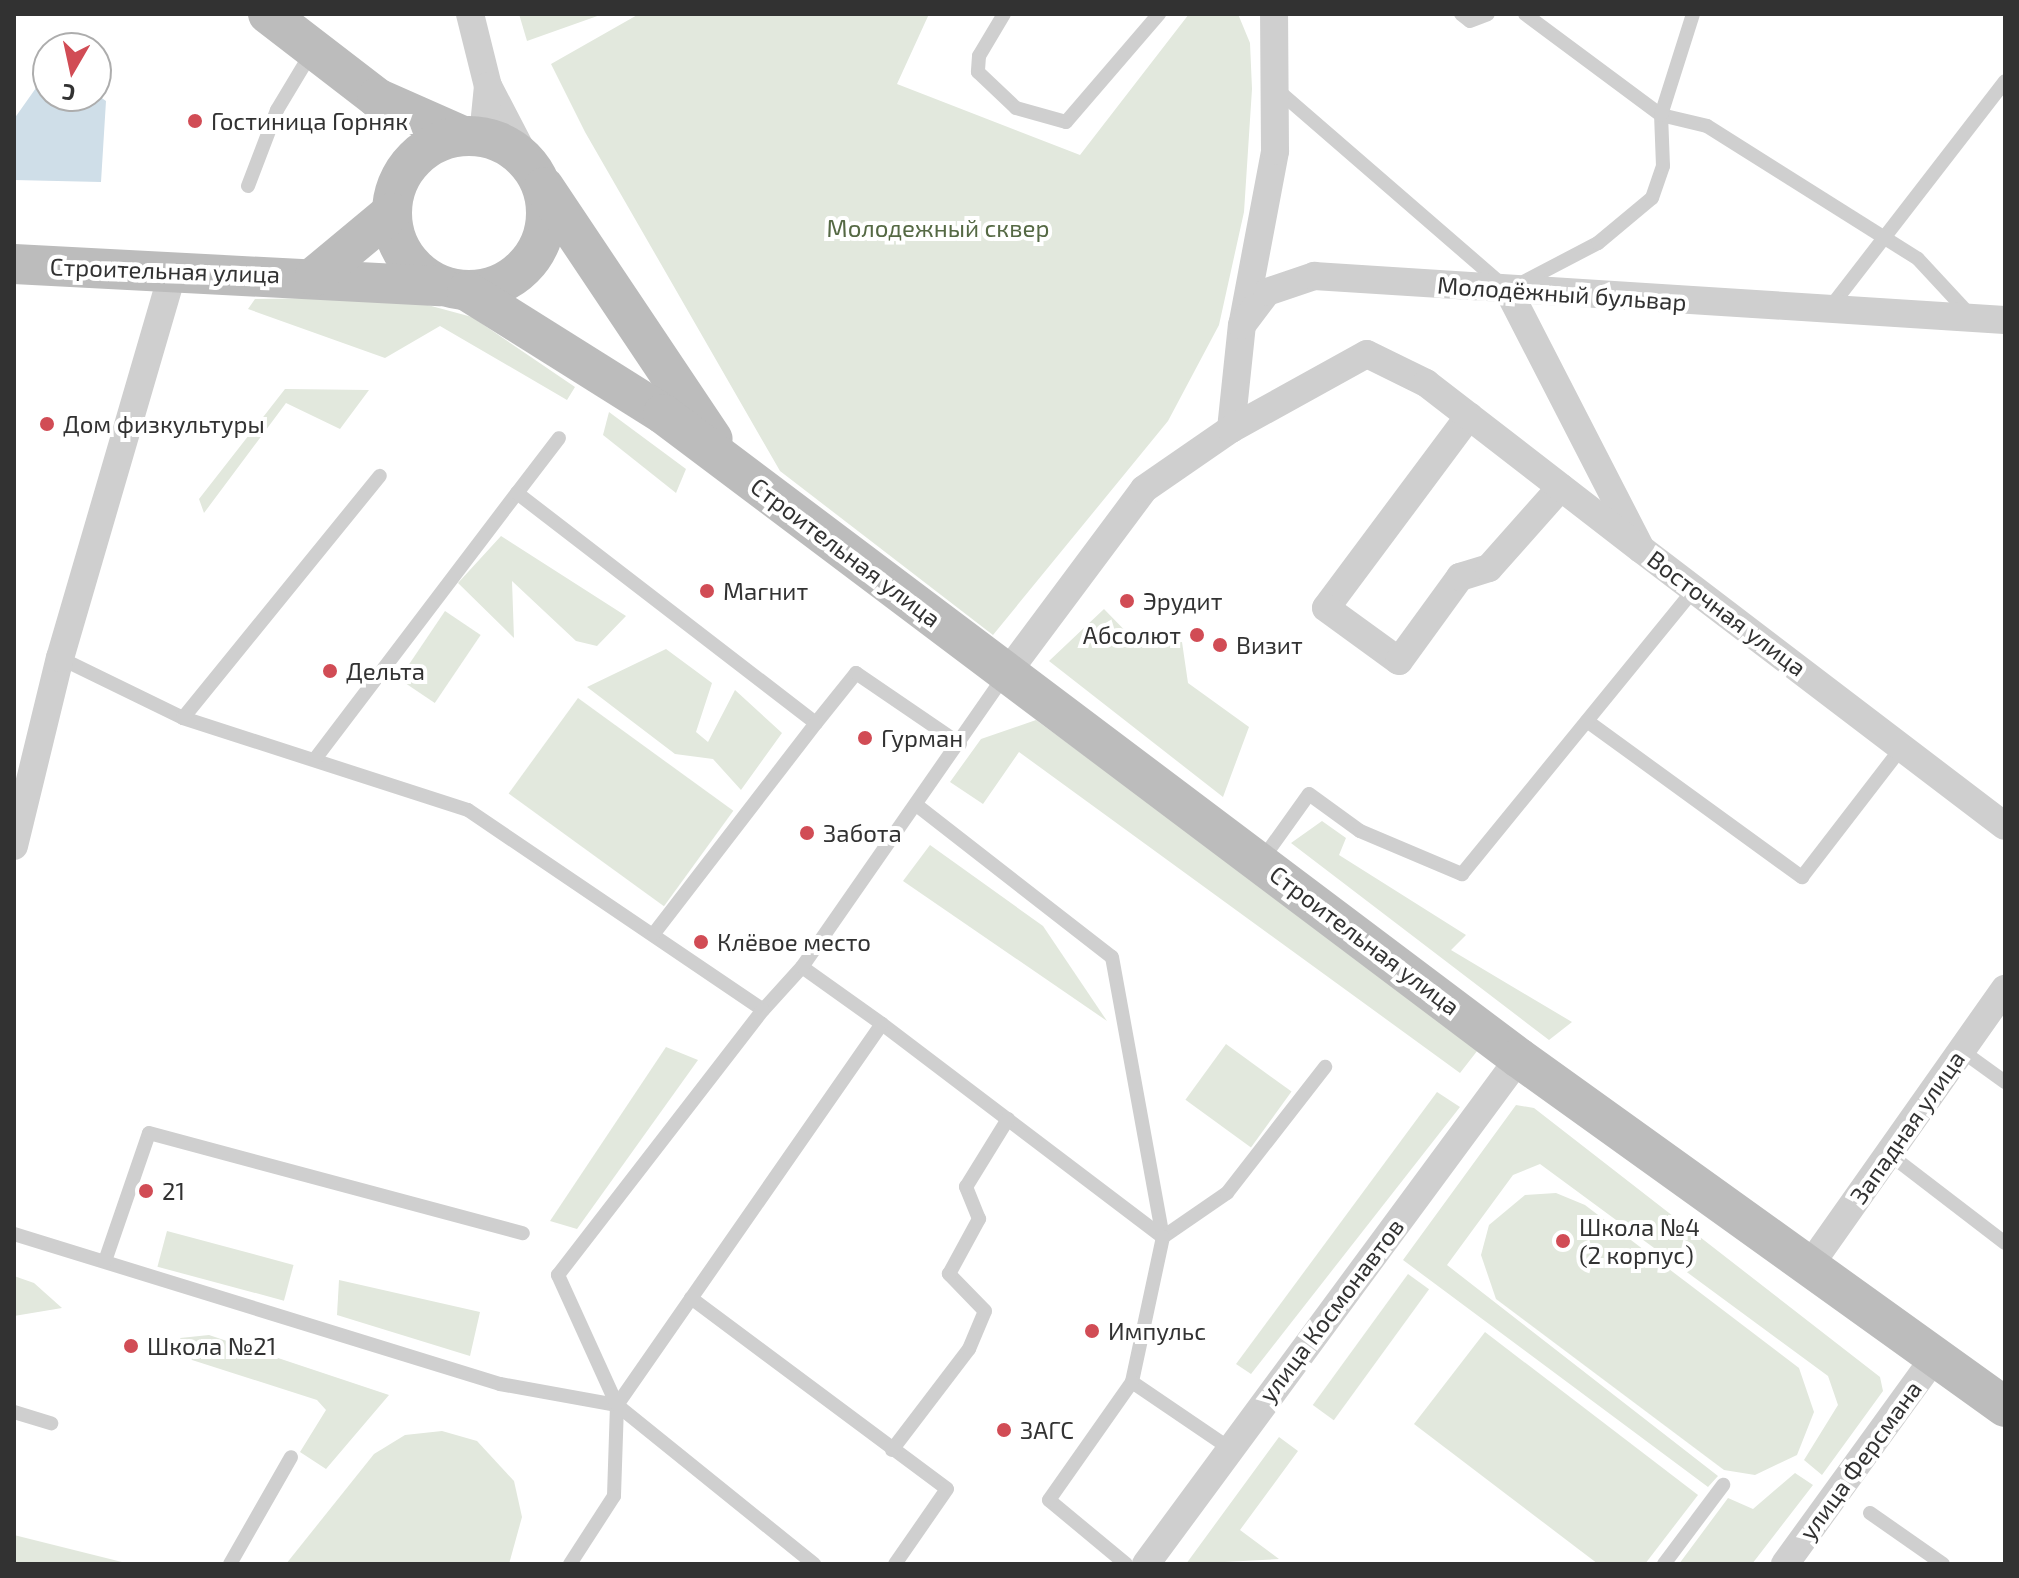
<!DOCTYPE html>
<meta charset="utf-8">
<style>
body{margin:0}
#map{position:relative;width:2019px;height:1578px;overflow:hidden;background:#fff;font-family:"Exo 2",sans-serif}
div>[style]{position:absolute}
.green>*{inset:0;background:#e2e8dd;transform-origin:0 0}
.water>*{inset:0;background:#cfdee8}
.lane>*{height:14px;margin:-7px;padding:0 7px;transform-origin:7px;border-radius:7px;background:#cfcfcf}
.street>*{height:28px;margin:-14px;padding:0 14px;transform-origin:14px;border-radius:14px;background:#cfcfcf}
.secondary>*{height:40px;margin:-20px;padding:0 20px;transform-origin:20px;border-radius:20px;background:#bcbcbc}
.secondary>.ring{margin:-20px;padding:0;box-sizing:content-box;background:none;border:40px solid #bcbcbc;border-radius:50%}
.dots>*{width:22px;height:22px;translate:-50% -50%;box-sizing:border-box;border:4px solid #fff;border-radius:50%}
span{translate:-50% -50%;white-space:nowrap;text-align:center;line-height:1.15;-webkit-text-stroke:8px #fff;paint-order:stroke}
.poi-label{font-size:24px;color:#323232}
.left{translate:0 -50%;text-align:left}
.right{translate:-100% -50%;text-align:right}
.park-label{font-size:24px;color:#556944}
.street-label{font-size:24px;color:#323232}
.frame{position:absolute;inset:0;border:16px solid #323232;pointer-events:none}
.north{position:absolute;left:32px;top:32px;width:80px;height:80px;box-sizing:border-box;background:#fff;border:2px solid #adadad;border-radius:50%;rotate:189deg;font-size:22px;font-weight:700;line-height:32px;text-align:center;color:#323232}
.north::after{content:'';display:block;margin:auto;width:28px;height:36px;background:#d14c55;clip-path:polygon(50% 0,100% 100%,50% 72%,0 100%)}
</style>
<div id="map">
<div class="green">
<div style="clip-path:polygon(519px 14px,603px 14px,527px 41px)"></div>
<div style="clip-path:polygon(639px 14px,929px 14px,897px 84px,1080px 155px,1189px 14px,1238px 14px,1250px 43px,1252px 89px,1244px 212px,1219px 325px,1168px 421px,993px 635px,780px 471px,585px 132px,551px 64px)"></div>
<div style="clip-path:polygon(398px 297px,472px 317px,575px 387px,567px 400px,440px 326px,385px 358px,248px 309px,255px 299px)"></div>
<div style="clip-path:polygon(285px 389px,369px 390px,340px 429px,286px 403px,204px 513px,199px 499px)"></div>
<div style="clip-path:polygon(609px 412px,686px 469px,676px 493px,603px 435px)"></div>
<div style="clip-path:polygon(501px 536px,626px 616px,597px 646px,576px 641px,512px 581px,514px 638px,458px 583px)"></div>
<div style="clip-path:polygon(1104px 609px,1140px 646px,1182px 642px,1188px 683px,1249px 727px,1223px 797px,1049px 661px)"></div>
<div style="left:445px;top:611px;width:43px;height:82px;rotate:34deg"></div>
<div style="clip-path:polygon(666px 649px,712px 683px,696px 732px,708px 742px,735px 690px,782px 733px,741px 790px,713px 759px,675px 754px,587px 687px)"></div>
<div style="left:578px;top:698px;width:192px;height:118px;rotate:36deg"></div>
<div style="clip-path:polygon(1036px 720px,1481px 1046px,1460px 1073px,1019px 752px,983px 804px,950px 782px,981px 739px)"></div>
<div style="clip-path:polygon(1322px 821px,1346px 838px,1339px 855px,1466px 935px,1451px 950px,1572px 1022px,1549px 1040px,1291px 843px)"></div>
<div style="clip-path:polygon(930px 845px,1043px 926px,1107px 1021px,903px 881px)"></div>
<div style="left:1226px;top:1044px;width:81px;height:69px;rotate:36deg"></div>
<div style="clip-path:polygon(666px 1047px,698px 1060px,577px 1229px,550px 1221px)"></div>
<div style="clip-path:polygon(1437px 1092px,1460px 1107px,1251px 1374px,1236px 1364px)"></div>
<div style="clip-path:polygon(1516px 1105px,1534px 1108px,1880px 1377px,1883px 1391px,1822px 1475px,1804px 1460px,1838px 1405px,1828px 1376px,1540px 1164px,1513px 1175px,1447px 1265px,1718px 1476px,1708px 1487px,1403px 1260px)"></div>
<div style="clip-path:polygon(1556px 1193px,1585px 1205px,1799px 1368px,1814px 1412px,1797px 1455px,1755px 1475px,1724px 1470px,1496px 1299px,1481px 1255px,1489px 1225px,1525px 1195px)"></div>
<div style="left:167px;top:1231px;width:131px;height:37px;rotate:15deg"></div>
<div style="left:1408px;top:1274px;width:26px;height:162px;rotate:36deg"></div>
<div style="clip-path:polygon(14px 1276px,34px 1283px,62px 1308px,14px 1316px)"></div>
<div style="clip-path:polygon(339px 1280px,480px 1312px,470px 1356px,337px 1315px)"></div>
<div style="clip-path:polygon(1485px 1332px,1698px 1495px,1645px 1564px,1598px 1564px,1414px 1424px)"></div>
<div style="clip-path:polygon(209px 1335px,389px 1395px,326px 1469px,300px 1452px,326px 1410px,317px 1400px,192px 1360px,180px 1338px)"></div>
<div style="clip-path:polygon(442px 1431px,477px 1441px,514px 1481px,522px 1517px,509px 1564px,286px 1564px,374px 1454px,405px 1435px)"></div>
<div style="clip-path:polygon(1279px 1437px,1298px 1451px,1240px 1530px,1279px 1559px,1186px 1564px)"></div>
<div style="clip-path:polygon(1795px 1473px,1813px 1485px,1752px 1564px,1679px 1564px,1728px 1498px,1753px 1509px)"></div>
<div style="clip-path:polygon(14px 1535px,130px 1564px,14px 1564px)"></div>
</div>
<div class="water">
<div style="clip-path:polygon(48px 71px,48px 96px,96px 94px,106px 101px,101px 182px,14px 180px,14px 119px)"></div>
</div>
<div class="lane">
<div style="left:1004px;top:14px;width:49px;rotate:120.8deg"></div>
<div style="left:979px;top:56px;width:16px;rotate:94deg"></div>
<div style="left:978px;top:72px;width:52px;rotate:43.5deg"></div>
<div style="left:1016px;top:108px;width:52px;rotate:15.6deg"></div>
<div style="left:1066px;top:122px;width:143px;rotate:-49.3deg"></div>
<div style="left:1461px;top:14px;width:11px;rotate:38deg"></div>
<div style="left:1470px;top:21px;width:19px;rotate:-21deg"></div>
<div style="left:1525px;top:14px;width:169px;rotate:36.6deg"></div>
<div style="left:1661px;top:115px;width:47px;rotate:13.4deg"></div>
<div style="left:1707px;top:126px;width:249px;rotate:32.2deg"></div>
<div style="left:1918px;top:259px;width:76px;rotate:47.1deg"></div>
<div style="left:1274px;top:87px;width:310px;rotate:40.9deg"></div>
<div style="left:1508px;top:290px;width:102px;rotate:-27.6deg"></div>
<div style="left:1598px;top:243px;width:70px;rotate:-39.8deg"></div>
<div style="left:1652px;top:198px;width:34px;rotate:-71deg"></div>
<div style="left:1663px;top:166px;width:51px;rotate:-92.2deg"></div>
<div style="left:1661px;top:115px;width:106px;rotate:-72.4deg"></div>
<div style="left:248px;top:186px;width:81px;rotate:-69.1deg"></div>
<div style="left:277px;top:110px;width:70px;rotate:-59deg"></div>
<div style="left:1829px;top:309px;width:288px;rotate:-52.3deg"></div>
<div style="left:517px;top:493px;width:69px;rotate:-52.6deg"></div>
<div style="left:60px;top:658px;width:137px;rotate:26deg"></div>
<div style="left:183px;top:718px;width:299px;rotate:17.9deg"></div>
<div style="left:468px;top:810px;width:356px;rotate:34.1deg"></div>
<div style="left:763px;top:1010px;width:58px;rotate:-47.8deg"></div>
<div style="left:183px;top:718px;width:312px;rotate:-50.9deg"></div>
<div style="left:1587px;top:721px;width:266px;rotate:36deg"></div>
<div style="left:1802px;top:877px;width:165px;rotate:-52.4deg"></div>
<div style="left:816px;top:723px;width:64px;rotate:-51.3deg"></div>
<div style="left:856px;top:673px;width:126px;rotate:34.3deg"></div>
<div style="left:315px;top:759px;width:334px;rotate:-52.8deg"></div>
<div style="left:517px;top:493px;width:377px;rotate:37.6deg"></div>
<div style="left:816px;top:723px;width:265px;rotate:127.6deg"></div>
<div style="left:919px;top:807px;width:244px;rotate:37.9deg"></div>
<div style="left:1112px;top:957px;width:285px;rotate:79.7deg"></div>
<div style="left:1163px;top:1237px;width:78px;rotate:-34.5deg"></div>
<div style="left:1227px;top:1193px;width:160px;rotate:-52.1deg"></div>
<div style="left:1261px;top:861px;width:82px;rotate:-54.4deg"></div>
<div style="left:1309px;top:794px;width:63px;rotate:36deg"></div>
<div style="left:1360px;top:831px;width:111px;rotate:22.9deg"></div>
<div style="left:1462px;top:874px;width:369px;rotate:-50.8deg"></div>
<div style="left:882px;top:1024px;width:353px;rotate:37.2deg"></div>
<div style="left:1163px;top:1237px;width:148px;rotate:102.1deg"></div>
<div style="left:1132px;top:1382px;width:117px;rotate:34.2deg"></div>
<div style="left:1962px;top:1051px;width:53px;rotate:35.8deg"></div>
<div style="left:1889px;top:1154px;width:146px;rotate:37.5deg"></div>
<div style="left:14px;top:1234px;width:509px;rotate:17.15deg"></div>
<div style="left:500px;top:1384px;width:119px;rotate:10.2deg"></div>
<div style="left:617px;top:1405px;width:91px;rotate:91.9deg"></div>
<div style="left:614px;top:1496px;width:81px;rotate:122.9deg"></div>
<div style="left:105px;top:1261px;width:135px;rotate:-71deg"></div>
<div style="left:149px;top:1133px;width:387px;rotate:15deg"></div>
<div style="left:691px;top:1298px;width:319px;rotate:36.7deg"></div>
<div style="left:947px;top:1489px;width:91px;rotate:124.7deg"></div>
<div style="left:617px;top:1405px;width:143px;rotate:-114.4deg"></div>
<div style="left:558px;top:1275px;width:335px;rotate:-52.3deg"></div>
<div style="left:14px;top:1412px;width:39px;rotate:17deg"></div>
<div style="left:892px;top:1450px;width:127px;rotate:-52.7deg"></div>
<div style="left:969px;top:1349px;width:41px;rotate:-67.2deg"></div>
<div style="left:985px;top:1311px;width:52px;rotate:-134.2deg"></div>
<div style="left:949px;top:1274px;width:63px;rotate:-61.4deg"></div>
<div style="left:979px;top:1219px;width:35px;rotate:-112deg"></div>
<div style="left:966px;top:1187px;width:80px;rotate:-58.3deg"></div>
<div style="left:1870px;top:1513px;width:89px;rotate:34.9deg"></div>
<div style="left:230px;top:1564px;width:123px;rotate:-60.3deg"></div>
<div style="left:814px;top:1564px;width:253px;rotate:-141.1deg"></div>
<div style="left:617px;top:1405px;width:464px;rotate:-55.2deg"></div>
<div style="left:882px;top:1024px;width:98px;rotate:-144.5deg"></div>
<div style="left:802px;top:967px;width:356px;rotate:-55.2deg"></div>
<div style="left:1126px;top:1564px;width:100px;rotate:-140.3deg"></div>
<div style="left:1049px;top:1500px;width:144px;rotate:-54.9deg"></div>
<div style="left:1664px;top:1564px;width:99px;rotate:-53.2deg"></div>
</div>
<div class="street">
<div style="left:470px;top:14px;width:74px;rotate:76deg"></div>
<div style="left:488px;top:86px;width:85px;rotate:62.5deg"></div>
<div style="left:483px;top:136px;width:50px;rotate:-84.3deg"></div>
<div style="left:1508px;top:290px;width:291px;rotate:62.8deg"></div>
<div style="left:1641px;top:549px;width:457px;rotate:37.3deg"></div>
<div style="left:1243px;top:321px;width:173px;rotate:-79.3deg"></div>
<div style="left:1275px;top:151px;width:137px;rotate:-90.4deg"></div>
<div style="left:1469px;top:416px;width:239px;rotate:126.7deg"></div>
<div style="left:1326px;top:608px;width:90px;rotate:36deg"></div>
<div style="left:1399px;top:661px;width:104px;rotate:-54deg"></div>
<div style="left:1460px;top:577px;width:30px;rotate:-17deg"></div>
<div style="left:1489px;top:568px;width:108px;rotate:-48.4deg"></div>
<div style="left:1231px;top:429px;width:105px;rotate:-84deg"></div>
<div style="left:1242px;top:325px;width:41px;rotate:-52.9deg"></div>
<div style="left:1267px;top:292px;width:50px;rotate:-18.8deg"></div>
<div style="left:1314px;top:276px;width:692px;rotate:3.64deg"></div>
<div style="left:1007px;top:673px;width:229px;rotate:-53.3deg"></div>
<div style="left:1144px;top:489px;width:106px;rotate:-34.6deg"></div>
<div style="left:1231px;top:429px;width:155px;rotate:-28.9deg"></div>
<div style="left:1367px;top:354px;width:66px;rotate:26.2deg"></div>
<div style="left:1426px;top:383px;width:272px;rotate:37.7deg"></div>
<div style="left:14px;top:846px;width:194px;rotate:-76.3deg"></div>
<div style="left:60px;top:658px;width:402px;rotate:-73.7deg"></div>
<div style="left:1810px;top:1265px;width:338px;rotate:-54.8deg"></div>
<div style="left:1146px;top:1564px;width:629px;rotate:-53.6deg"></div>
<div style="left:1785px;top:1564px;width:256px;rotate:-54.1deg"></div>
</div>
<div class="secondary">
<div style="left:268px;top:14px;width:138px;rotate:37.6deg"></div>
<div style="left:377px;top:98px;width:94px;rotate:23.8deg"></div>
<div class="ring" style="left:392px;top:136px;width:114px;height:114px"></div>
<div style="left:544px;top:187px;width:303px;rotate:56.2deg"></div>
<div style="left:14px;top:264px;width:427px;rotate:3deg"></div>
<div style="left:315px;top:276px;width:99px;rotate:-39.7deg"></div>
<div style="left:467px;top:291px;width:231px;rotate:32.1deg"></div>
<div style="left:663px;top:414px;width:1071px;rotate:36.96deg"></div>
<div style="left:1519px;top:1058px;width:598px;rotate:35.68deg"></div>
</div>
<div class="dots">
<div style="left:195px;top:121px;background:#d14c55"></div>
<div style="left:47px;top:424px;background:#d14c55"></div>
<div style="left:707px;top:591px;background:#d14c55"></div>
<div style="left:1127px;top:601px;background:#d14c55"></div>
<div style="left:1197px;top:635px;background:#d14c55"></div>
<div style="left:1220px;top:645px;background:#d14c55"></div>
<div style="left:330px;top:671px;background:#d14c55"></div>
<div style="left:865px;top:738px;background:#d14c55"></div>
<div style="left:807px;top:833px;background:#d14c55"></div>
<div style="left:701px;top:942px;background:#d14c55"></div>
<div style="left:146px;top:1191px;background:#d14c55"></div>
<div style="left:1563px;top:1241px;background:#d14c55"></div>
<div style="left:1092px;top:1331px;background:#d14c55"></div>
<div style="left:131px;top:1346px;background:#d14c55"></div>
<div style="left:1004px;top:1430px;background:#d14c55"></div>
</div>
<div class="poi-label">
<span class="left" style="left:211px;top:121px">Гостиница Горняк</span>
<span class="left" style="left:63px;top:424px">Дом физкультуры</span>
<span class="left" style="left:723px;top:591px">Магнит</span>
<span class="left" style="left:1143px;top:601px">Эрудит</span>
<span class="right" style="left:1181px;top:635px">Абсолют</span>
<span class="left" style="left:1236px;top:645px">Визит</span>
<span class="left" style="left:346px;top:671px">Дельта</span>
<span class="left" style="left:881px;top:738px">Гурман</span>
<span class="left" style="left:823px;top:833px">Забота</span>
<span class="left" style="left:717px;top:942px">Клёвое место</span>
<span class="left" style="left:162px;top:1191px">21</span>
<span class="left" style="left:1579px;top:1241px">Школа №4<br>(2 корпус)</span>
<span class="left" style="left:1108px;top:1331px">Импульс</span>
<span class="left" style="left:147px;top:1346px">Школа №21</span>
<span class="left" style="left:1020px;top:1430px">ЗАГС</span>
</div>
<div class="park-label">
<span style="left:938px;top:228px">Молодежный сквер</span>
</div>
<div class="street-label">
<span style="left:165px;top:270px;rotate:2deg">Строительная улица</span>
<span style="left:1562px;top:293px;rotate:4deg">Молодёжный бульвар</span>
<span style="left:846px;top:552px;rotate:37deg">Строительная улица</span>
<span style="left:1727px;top:613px;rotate:37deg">Восточная улица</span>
<span style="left:1365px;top:940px;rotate:37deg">Строительная улица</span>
<span style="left:1907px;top:1127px;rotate:-55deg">Западная улица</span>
<span style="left:1331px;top:1310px;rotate:-53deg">улица Космонавтов</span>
<span style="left:1860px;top:1460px;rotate:-54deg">улица Ферсмана</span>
</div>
<div class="frame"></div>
<div class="north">С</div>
</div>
